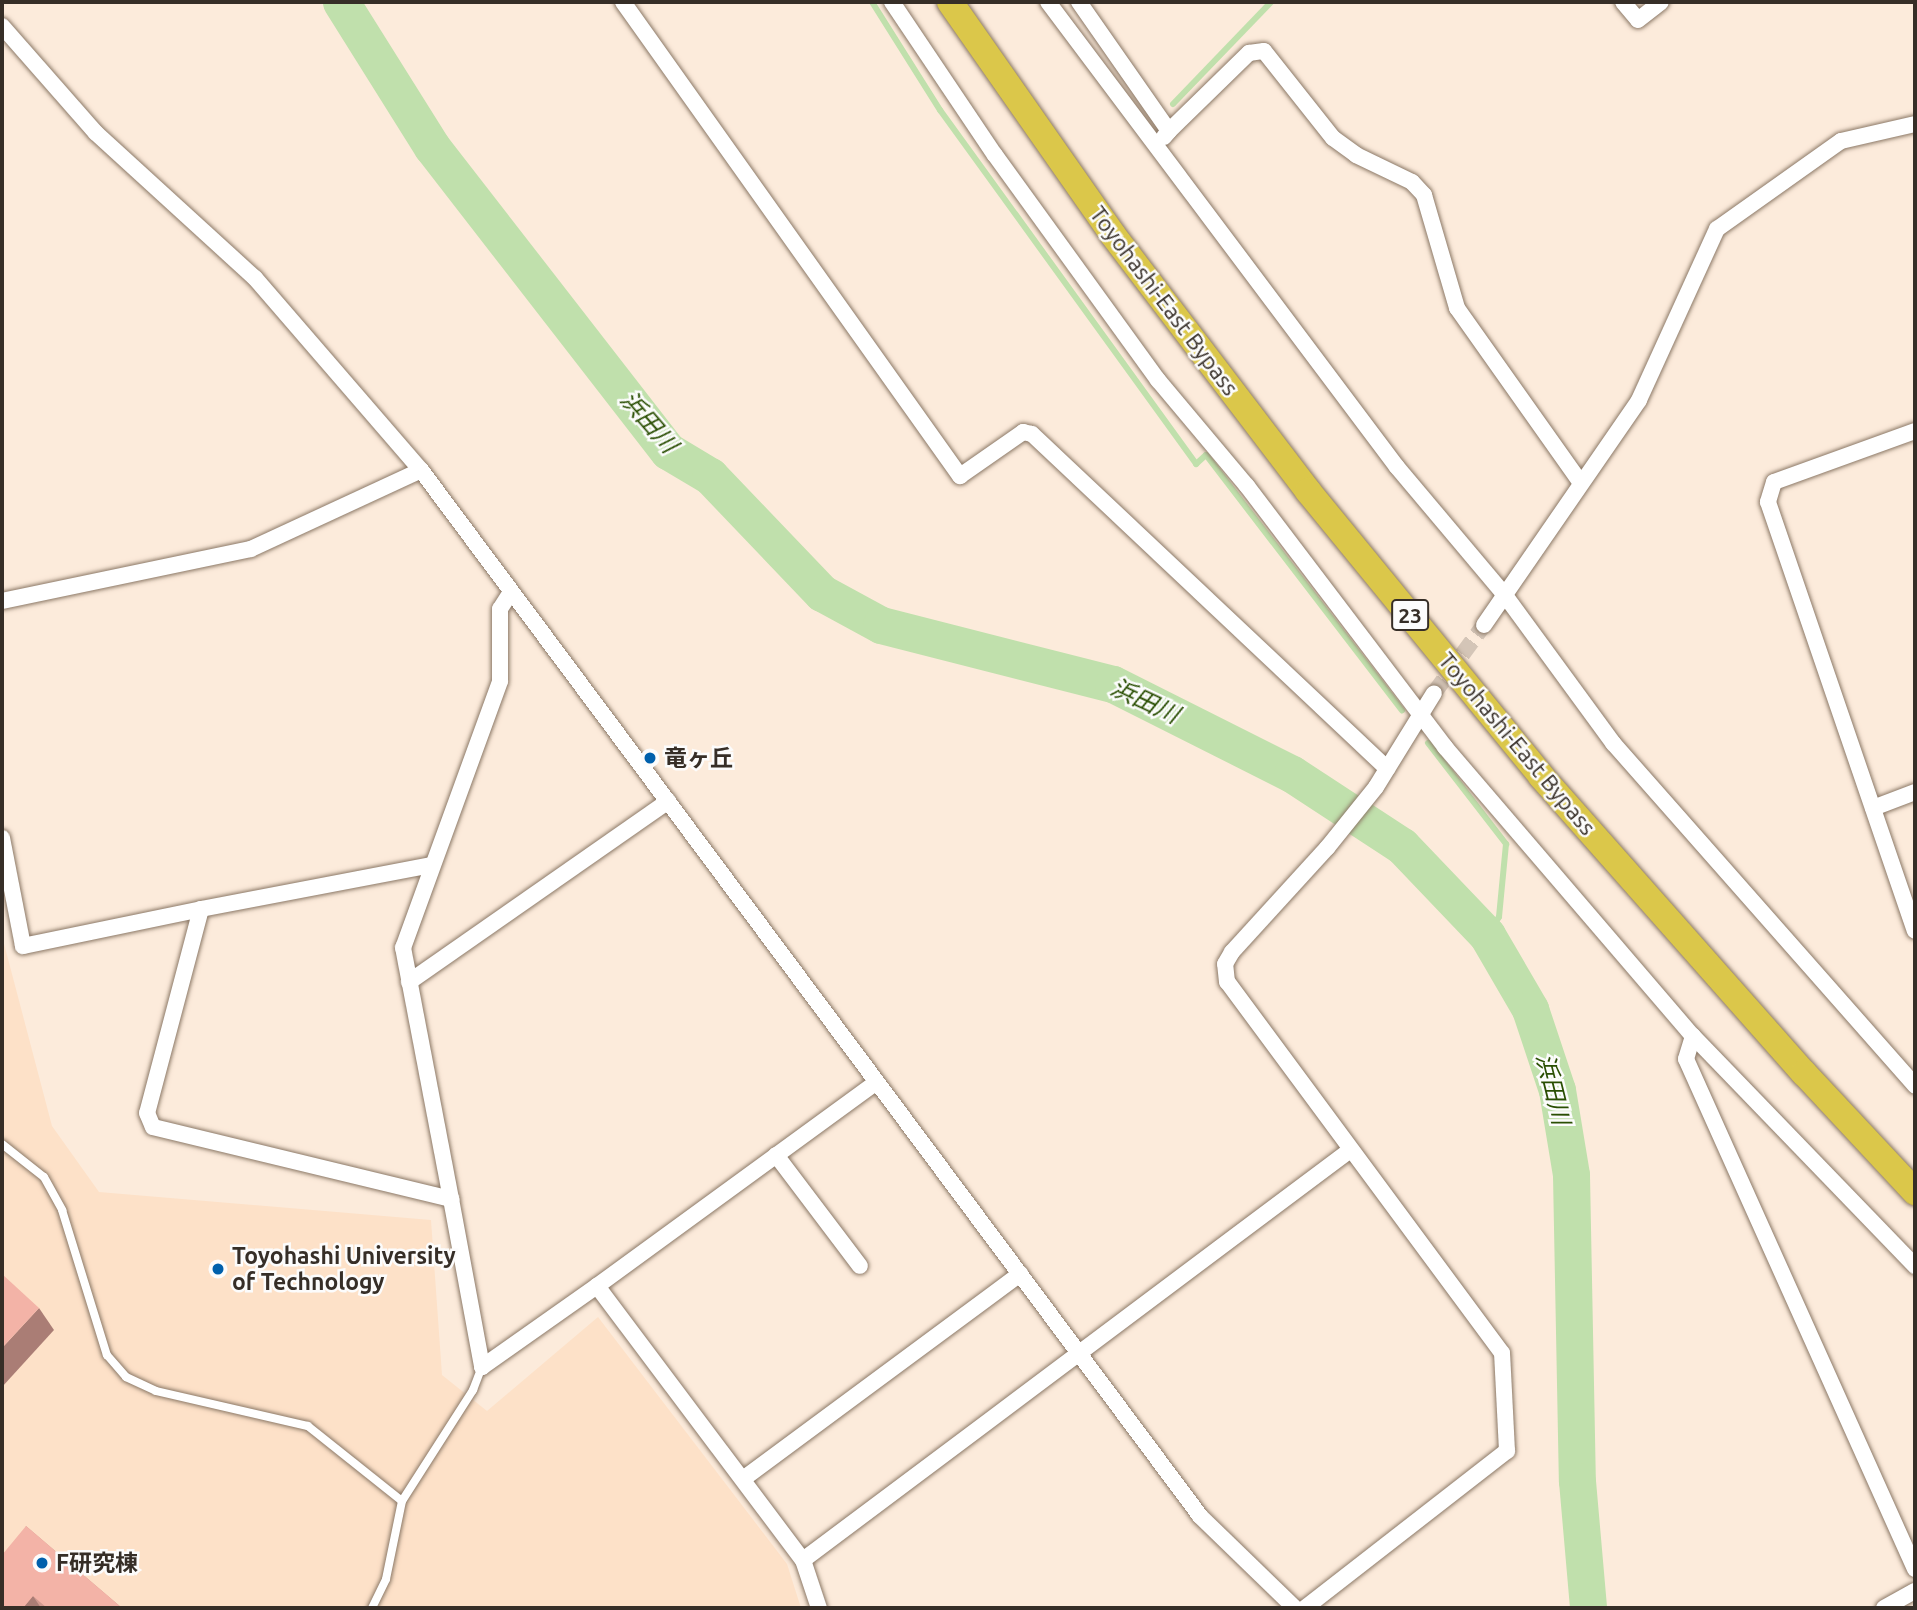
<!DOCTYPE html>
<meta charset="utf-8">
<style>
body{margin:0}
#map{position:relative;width:1917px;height:1610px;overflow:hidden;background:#fcebdb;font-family:Ubuntu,"Noto Sans JP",sans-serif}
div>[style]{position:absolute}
.built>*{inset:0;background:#fde1c8}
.stream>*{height:6px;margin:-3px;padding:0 3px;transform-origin:3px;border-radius:3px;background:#c0e0ac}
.river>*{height:37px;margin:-18.5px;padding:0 18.5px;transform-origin:18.5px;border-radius:18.5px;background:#c0e0ac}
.minor-tunnel>*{height:16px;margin-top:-8px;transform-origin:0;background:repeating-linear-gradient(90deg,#d4c5b7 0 16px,transparent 0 24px)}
.roads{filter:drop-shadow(0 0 2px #8b7866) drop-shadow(0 0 2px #8b7866)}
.service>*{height:8px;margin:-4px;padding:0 4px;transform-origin:4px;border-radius:4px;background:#fff}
.minor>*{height:16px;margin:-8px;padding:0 8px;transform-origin:8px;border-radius:8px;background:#fff}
.trunk>*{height:26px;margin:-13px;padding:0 13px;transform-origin:13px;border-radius:13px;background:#dbc74a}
.wall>*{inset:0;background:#d19a90}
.shaded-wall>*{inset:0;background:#aa7d75}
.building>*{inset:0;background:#f3b3a7}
.dots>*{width:19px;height:19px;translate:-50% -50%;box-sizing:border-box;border:4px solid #fcfcfc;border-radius:50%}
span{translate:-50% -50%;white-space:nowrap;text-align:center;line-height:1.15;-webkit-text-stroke:5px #fcfcfc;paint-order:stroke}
.shield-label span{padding:2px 5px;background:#fcfcfc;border:2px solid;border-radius:5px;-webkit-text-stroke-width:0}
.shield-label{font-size:21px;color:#362e27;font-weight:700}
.street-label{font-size:23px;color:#362e27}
.poi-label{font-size:23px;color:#362e27;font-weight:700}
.left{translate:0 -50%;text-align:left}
.water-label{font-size:24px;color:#2a4f03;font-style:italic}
.frame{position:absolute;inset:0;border:4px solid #362e27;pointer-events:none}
</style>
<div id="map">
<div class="built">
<div style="clip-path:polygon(2px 936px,52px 1126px,99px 1192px,431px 1220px,442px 1375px,487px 1411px,598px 1317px,787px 1564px,801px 1608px,2px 1608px)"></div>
</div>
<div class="stream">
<div style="left:872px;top:2px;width:128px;rotate:57.8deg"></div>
<div style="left:940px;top:110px;width:437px;rotate:54.1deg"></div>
<div style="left:1196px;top:464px;width:13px;rotate:-42deg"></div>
<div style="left:1206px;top:455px;width:322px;rotate:52.5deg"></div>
<div style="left:1173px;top:104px;width:141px;rotate:-46.1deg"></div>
<div style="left:1428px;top:743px;width:128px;rotate:52.3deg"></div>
<div style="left:1506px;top:844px;width:73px;rotate:95.5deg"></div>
<div style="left:1499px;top:917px;width:22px;rotate:124deg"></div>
</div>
<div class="river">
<div style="left:341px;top:2px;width:171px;rotate:57.9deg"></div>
<div style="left:432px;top:147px;width:385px;rotate:52.2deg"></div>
<div style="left:668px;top:451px;width:49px;rotate:30.8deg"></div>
<div style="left:710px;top:476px;width:162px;rotate:46.3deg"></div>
<div style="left:822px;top:593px;width:67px;rotate:28.5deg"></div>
<div style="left:881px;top:625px;width:239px;rotate:14.3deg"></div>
<div style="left:1113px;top:684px;width:200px;rotate:26.7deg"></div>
<div style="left:1292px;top:774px;width:131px;rotate:33.2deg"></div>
<div style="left:1402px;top:846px;width:123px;rotate:46.3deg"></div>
<div style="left:1487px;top:935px;width:86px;rotate:59.8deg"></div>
<div style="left:1530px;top:1009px;width:85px;rotate:71.6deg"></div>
<div style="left:1557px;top:1090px;width:86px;rotate:80.6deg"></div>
<div style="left:1571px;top:1175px;width:306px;rotate:88.9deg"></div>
<div style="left:1577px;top:1481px;width:127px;rotate:85deg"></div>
</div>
<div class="minor-tunnel">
<div style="left:1434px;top:693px;width:84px;rotate:-53.7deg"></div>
</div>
<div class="roads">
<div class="service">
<div style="left:2px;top:1144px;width:53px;rotate:38.2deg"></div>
<div style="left:44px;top:1177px;width:38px;rotate:61deg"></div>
<div style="left:62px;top:1210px;width:152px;rotate:72.8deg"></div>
<div style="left:107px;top:1355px;width:29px;rotate:49deg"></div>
<div style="left:126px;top:1377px;width:33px;rotate:25deg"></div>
<div style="left:156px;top:1391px;width:156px;rotate:13deg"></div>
<div style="left:308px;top:1426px;width:120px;rotate:38.6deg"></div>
<div style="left:372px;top:1608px;width:32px;rotate:-64deg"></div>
<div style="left:386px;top:1579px;width:80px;rotate:-78.4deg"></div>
<div style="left:402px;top:1501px;width:132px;rotate:-57.4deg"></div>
<div style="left:473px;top:1390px;width:25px;rotate:-69deg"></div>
</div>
<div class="minor">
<div style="left:623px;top:2px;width:582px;rotate:54.59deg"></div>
<div style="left:960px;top:476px;width:77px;rotate:-34.9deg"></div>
<div style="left:1023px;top:432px;width:9px;rotate:13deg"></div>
<div style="left:1032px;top:434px;width:488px;rotate:43.3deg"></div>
<div style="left:892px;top:2px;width:184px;rotate:56.1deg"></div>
<div style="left:995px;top:155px;width:278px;rotate:54.1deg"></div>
<div style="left:1158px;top:380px;width:138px;rotate:50deg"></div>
<div style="left:1247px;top:486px;width:328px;rotate:52.8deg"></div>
<div style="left:1445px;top:747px;width:381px;rotate:49.4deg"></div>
<div style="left:1693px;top:1036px;width:320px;rotate:46deg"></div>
<div style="left:1048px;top:2px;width:581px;rotate:53.11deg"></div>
<div style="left:1397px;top:467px;width:166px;rotate:49.9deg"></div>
<div style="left:1504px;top:594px;width:185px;rotate:53.8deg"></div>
<div style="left:1613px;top:743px;width:457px;rotate:48.6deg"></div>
<div style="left:1079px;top:2px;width:157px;rotate:55.1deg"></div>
<div style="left:1169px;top:131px;width:8px;rotate:130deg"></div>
<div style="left:1623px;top:2px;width:23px;rotate:50deg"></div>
<div style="left:1638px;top:20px;width:29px;rotate:-38deg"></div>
<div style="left:2px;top:26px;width:142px;rotate:48.7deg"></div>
<div style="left:96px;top:133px;width:215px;rotate:42.4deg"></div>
<div style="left:255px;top:278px;width:254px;rotate:49.2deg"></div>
<div style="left:421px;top:470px;width:1304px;rotate:53.32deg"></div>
<div style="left:1200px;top:1516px;width:132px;rotate:44.1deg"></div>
<div style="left:1169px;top:131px;width:112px;rotate:-44.3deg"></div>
<div style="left:1249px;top:53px;width:15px;rotate:-8deg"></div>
<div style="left:1264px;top:51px;width:111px;rotate:51.6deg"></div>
<div style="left:1333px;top:138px;width:29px;rotate:36deg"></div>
<div style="left:1356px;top:155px;width:62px;rotate:25.7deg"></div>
<div style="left:1412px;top:182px;width:18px;rotate:47deg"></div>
<div style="left:1424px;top:195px;width:118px;rotate:73.7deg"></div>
<div style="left:1457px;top:308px;width:213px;rotate:54.7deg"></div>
<div style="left:1915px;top:431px;width:150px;rotate:160.1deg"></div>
<div style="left:1774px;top:482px;width:21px;rotate:107deg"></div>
<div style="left:1768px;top:502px;width:453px;rotate:71.1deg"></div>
<div style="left:2px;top:601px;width:254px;rotate:-11.8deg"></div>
<div style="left:251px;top:549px;width:187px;rotate:-24.9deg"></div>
<div style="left:1484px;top:625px;width:273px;rotate:-55.4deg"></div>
<div style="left:1639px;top:400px;width:188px;rotate:-65.5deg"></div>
<div style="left:1717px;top:229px;width:152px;rotate:-35.4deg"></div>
<div style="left:1841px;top:141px;width:76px;rotate:-12.9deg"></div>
<div style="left:1873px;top:808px;width:45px;rotate:-20.9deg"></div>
<div style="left:2px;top:838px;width:110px;rotate:79deg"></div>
<div style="left:23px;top:946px;width:182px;rotate:-11.7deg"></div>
<div style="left:201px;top:909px;width:211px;rotate:104.8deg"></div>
<div style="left:147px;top:1113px;width:15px;rotate:67deg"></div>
<div style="left:153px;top:1127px;width:307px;rotate:13.6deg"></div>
<div style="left:451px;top:1199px;width:171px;rotate:79.5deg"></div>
<div style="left:482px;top:1367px;width:141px;rotate:-35.2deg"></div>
<div style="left:597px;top:1286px;width:343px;rotate:53.1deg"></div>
<div style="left:803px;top:1560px;width:51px;rotate:71.6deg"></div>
<div style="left:201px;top:909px;width:234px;rotate:-10.8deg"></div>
<div style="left:409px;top:982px;width:316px;rotate:-34.9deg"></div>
<div style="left:1693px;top:1036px;width:24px;rotate:107deg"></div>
<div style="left:1686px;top:1059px;width:559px;rotate:65.82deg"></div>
<div style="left:776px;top:1155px;width:139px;rotate:52.9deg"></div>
<div style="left:451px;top:1199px;width:256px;rotate:-100.8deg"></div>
<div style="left:403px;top:948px;width:284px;rotate:-70deg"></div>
<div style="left:500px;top:681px;width:72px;rotate:-90deg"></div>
<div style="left:500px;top:609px;width:20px;rotate:-57deg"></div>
<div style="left:597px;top:1286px;width:346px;rotate:-36.1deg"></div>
<div style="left:743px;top:1479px;width:345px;rotate:-36.5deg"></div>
<div style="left:803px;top:1560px;width:682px;rotate:-36.84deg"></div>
<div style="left:1305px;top:1608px;width:256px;rotate:-37.9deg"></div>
<div style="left:1507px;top:1451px;width:98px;rotate:-92.9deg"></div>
<div style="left:1502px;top:1353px;width:462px;rotate:-126.5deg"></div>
<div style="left:1227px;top:982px;width:18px;rotate:-96deg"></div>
<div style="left:1225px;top:964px;width:14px;rotate:-60deg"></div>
<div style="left:1232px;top:952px;width:141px;rotate:-47.6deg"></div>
<div style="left:1327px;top:848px;width:78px;rotate:-51.2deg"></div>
<div style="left:1376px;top:787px;width:110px;rotate:-58.3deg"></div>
<div style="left:1884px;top:1608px;width:35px;rotate:-29deg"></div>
</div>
<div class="trunk">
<div style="left:950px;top:2px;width:284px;rotate:55deg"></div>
<div style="left:1113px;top:235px;width:322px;rotate:52.7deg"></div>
<div style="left:1308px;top:491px;width:368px;rotate:50.7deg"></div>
<div style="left:1541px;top:776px;width:397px;rotate:48.5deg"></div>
<div style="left:1804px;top:1073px;width:163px;rotate:47deg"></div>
</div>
</div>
<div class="wall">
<div style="clip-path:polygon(26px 1526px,122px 1608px,2px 1608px)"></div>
</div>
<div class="shaded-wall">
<div style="clip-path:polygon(39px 1308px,54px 1330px,2px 1387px,2px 1348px)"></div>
<div style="clip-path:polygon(33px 1596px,41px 1608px,23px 1608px)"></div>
</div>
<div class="building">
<div style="clip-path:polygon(2px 1274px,39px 1308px,2px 1348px)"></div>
<div style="clip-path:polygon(26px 1526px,122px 1608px,47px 1608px,33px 1596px,23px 1608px,2px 1608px,2px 1555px)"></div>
</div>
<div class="dots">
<div style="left:650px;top:758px;background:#0060ac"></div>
<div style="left:218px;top:1269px;background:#0060ac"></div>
<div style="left:42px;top:1563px;background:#0060ac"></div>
</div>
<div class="shield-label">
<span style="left:1410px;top:615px">23</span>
</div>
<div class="street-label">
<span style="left:1164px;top:301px;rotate:53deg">Toyohashi-East Bypass</span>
<span style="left:1517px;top:744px;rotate:50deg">Toyohashi-East Bypass</span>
</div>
<div class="poi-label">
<span class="left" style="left:664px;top:758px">竜ヶ丘</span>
<span class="left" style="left:232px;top:1269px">Toyohashi University<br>of Technology</span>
<span class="left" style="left:56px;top:1563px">F研究棟</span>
</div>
<div class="water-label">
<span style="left:649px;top:422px;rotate:49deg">浜田川</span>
<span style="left:1145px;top:701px;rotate:25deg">浜田川</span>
<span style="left:1553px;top:1089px;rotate:76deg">浜田川</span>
</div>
<div class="frame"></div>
</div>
